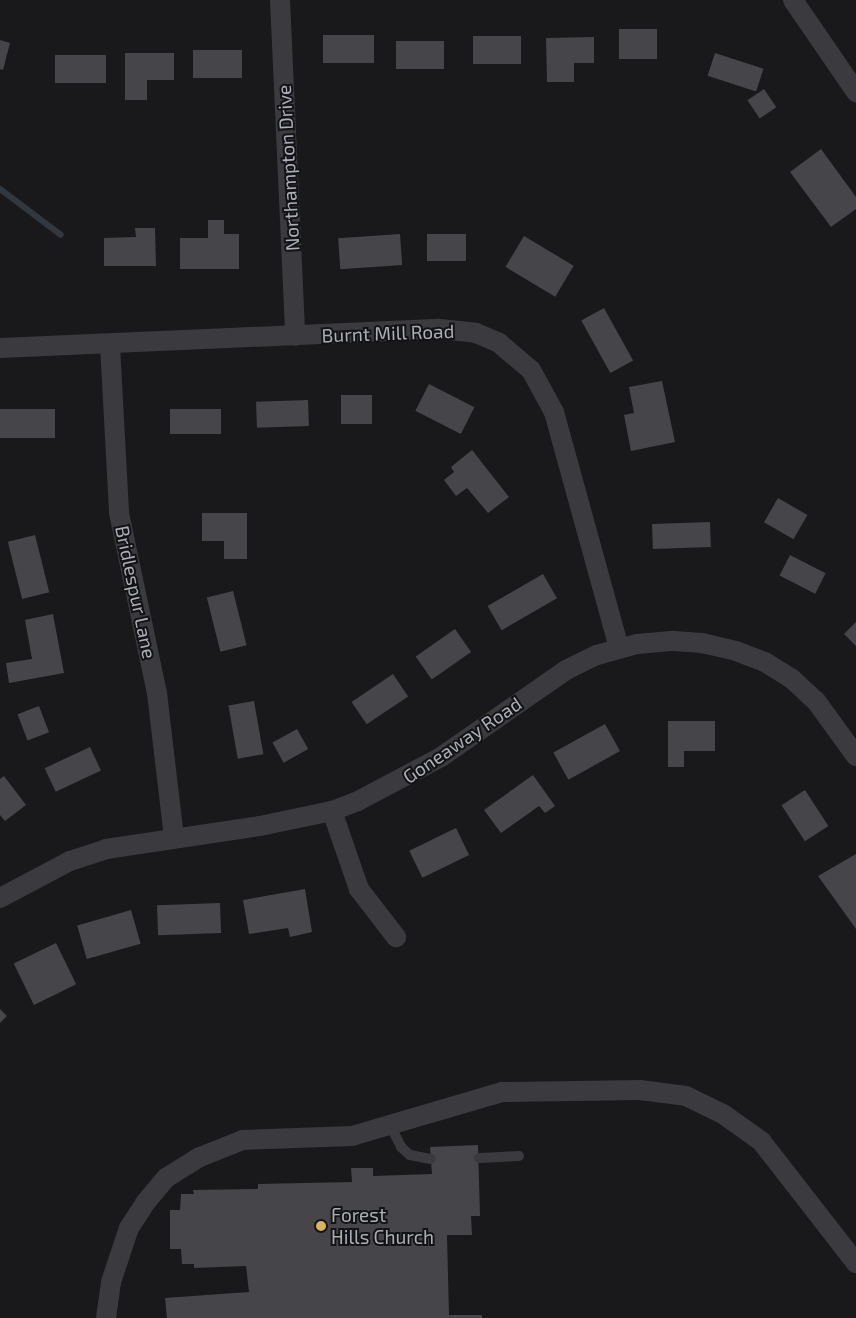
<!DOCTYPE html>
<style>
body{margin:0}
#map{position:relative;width:856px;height:1318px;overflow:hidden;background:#19181a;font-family:"Exo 2",sans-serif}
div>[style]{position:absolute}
.stream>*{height:6px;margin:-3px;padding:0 3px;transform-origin:3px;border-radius:3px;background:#32383f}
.building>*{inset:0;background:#46464a;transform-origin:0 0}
.lane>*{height:10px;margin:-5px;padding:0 5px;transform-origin:5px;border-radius:5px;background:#3a3a3f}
.street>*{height:20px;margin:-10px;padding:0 10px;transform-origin:10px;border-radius:10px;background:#3a3a3f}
.dots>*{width:14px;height:14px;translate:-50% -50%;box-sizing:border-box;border:2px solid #131315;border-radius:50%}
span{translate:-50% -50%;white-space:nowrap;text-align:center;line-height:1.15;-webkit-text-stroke:4px #131315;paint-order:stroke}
.street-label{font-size:19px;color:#acafb8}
.poi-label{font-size:19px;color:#acafb8}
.left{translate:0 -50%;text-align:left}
</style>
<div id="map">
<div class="stream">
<div style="left:0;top:189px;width:76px;rotate:37deg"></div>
</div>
<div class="building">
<div style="left:619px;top:29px;width:38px;height:30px"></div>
<div style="left:323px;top:35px;width:51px;height:28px"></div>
<div style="left:473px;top:36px;width:48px;height:28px"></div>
<div style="clip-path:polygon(594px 37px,594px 63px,574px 63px,574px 82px,547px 82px,546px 38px)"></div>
<div style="clip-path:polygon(0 40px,10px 43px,3px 70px,0 69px)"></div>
<div style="left:396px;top:41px;width:48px;height:28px"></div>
<div style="left:193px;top:50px;width:49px;height:28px"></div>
<div style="clip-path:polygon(125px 53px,174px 53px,174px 80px,147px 80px,147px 100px,125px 100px)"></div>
<div style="left:715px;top:53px;width:51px;height:24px;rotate:18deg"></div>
<div style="left:55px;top:55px;width:51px;height:28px"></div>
<div style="left:764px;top:89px;width:22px;height:20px;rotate:56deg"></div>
<div style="clip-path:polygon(821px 149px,856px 197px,856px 209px,831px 227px,790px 172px)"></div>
<div style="clip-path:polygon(208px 220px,224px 220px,224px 234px,239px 234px,239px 269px,180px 269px,180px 238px,208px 238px)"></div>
<div style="clip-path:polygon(135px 228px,155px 228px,156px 266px,104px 266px,104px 238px,136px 237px)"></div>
<div style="left:400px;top:234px;width:31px;height:62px;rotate:86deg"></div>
<div style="left:427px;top:234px;width:39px;height:27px"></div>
<div style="left:524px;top:236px;width:58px;height:36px;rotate:31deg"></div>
<div style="left:604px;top:308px;width:60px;height:26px;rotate:61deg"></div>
<div style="clip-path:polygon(662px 381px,675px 442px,631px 451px,624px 415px,634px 413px,629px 387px)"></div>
<div style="left:429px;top:384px;width:51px;height:30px;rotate:27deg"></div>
<div style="left:341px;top:395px;width:31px;height:29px"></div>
<div style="left:308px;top:400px;width:26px;height:52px;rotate:88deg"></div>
<div style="left:0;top:409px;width:55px;height:29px"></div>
<div style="left:170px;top:409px;width:51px;height:25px"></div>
<div style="clip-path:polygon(472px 450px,509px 497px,488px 513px,467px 488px,456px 496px,444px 480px,454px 472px,451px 467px)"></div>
<div style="left:778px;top:498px;width:34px;height:28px;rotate:30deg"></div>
<div style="clip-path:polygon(202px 513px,247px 513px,247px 559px,224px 559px,224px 541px,202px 541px)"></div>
<div style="left:710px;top:522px;width:25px;height:58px;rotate:88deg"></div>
<div style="left:35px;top:535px;width:59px;height:28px;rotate:76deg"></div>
<div style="left:790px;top:555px;width:40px;height:23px;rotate:27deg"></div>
<div style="left:543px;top:574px;width:28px;height:64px;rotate:60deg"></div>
<div style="left:233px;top:591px;width:56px;height:27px;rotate:76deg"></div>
<div style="clip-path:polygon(53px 614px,64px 673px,9px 683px,6px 663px,32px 659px,25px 620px)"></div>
<div style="clip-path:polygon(856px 622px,856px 646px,844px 634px)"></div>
<div style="left:455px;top:629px;width:28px;height:48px;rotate:55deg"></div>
<div style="left:393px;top:674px;width:27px;height:50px;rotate:56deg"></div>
<div style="left:254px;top:701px;width:54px;height:26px;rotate:80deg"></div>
<div style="left:39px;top:706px;width:28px;height:23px;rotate:69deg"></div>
<div style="clip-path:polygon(668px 721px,715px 721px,715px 751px,684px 751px,684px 767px,668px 767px)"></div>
<div style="left:605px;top:724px;width:31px;height:59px;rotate:61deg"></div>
<div style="left:297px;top:729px;width:23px;height:28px;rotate:61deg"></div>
<div style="left:90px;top:747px;width:26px;height:50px;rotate:65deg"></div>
<div style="clip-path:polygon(533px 775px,555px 806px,545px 813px,539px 806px,501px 833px,484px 810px)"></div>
<div style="clip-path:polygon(4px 776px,26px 805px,5px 821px,0 815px,0 779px)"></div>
<div style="left:805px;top:790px;width:43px;height:28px;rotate:57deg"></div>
<div style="left:456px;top:828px;width:30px;height:52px;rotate:64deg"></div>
<div style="clip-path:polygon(856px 854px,856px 929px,818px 876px)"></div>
<div style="clip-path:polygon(305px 889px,312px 932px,290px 937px,288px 928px,249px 934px,243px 900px)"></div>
<div style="left:220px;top:903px;width:30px;height:63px;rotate:88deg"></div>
<div style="left:131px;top:910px;width:35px;height:56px;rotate:74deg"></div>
<div style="left:56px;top:943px;width:46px;height:47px;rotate:64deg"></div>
<div style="clip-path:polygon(0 1009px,7px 1016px,0 1023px)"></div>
<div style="clip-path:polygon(478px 1145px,480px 1216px,471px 1216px,472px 1235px,447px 1235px,449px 1315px,482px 1315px,482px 1318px,167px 1318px,165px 1298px,249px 1292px,246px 1266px,194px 1268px,194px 1264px,182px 1264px,181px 1249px,170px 1249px,170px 1210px,180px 1210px,181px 1194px,194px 1194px,193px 1190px,258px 1189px,258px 1184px,352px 1182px,351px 1168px,373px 1168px,373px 1176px,432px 1174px,430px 1147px)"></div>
</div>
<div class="lane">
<div style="left:390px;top:1125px;width:25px;rotate:63deg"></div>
<div style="left:401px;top:1147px;width:12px;rotate:42deg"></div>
<div style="left:410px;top:1155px;width:21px;rotate:11deg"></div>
<div style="left:479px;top:1158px;width:40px;rotate:-2.9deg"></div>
</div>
<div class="street">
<div style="left:280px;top:0;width:336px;rotate:87.4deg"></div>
<div style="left:793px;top:0;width:112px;rotate:55.6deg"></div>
<div style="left:110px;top:345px;width:168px;rotate:86.9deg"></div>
<div style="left:119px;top:513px;width:184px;rotate:78.1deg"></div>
<div style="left:157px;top:693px;width:146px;rotate:83.3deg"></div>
<div style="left:0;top:348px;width:440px;rotate:-2.5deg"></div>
<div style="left:440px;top:329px;width:36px;rotate:6deg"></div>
<div style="left:476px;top:333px;width:25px;rotate:23deg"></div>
<div style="left:499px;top:343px;width:42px;rotate:40.2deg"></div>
<div style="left:531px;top:370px;width:48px;rotate:61.3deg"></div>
<div style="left:554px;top:412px;width:245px;rotate:74.6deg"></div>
<div style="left:332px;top:811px;width:83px;rotate:70.9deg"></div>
<div style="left:359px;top:889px;width:61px;rotate:52.4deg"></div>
<div style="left:0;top:898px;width:79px;rotate:-27.9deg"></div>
<div style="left:70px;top:861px;width:38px;rotate:-18deg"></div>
<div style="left:106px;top:849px;width:156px;rotate:-8.5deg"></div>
<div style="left:260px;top:826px;width:74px;rotate:-11.8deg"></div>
<div style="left:332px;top:811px;width:28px;rotate:-21deg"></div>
<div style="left:358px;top:801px;width:94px;rotate:-27.9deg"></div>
<div style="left:441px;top:757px;width:152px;rotate:-34.8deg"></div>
<div style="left:566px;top:670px;width:34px;rotate:-26deg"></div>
<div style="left:597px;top:655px;width:41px;rotate:-15.4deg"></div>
<div style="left:637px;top:644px;width:37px;rotate:-5deg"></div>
<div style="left:674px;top:641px;width:28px;rotate:4deg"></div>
<div style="left:702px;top:643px;width:35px;rotate:13deg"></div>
<div style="left:736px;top:651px;width:31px;rotate:21deg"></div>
<div style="left:765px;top:662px;width:31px;rotate:32deg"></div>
<div style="left:791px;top:678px;width:34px;rotate:43deg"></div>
<div style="left:816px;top:701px;width:68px;rotate:54deg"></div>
<div style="left:106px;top:1318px;width:36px;rotate:-82deg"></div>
<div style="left:111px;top:1282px;width:57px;rotate:-71.6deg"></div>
<div style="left:129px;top:1228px;width:30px;rotate:-57deg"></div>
<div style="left:145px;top:1203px;width:33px;rotate:-50deg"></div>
<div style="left:166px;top:1178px;width:40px;rotate:-32deg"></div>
<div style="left:200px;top:1157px;width:46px;rotate:-21.6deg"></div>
<div style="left:243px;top:1140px;width:109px;rotate:-2.1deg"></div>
<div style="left:352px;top:1136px;width:156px;rotate:-16.3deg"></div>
<div style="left:502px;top:1092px;width:138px;rotate:-0.8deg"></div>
<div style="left:640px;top:1090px;width:46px;rotate:7.4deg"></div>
<div style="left:686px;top:1096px;width:41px;rotate:25.9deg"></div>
<div style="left:723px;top:1114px;width:47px;rotate:35.4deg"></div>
<div style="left:761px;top:1141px;width:155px;rotate:52.1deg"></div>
</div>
<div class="dots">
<div style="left:321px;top:1226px;background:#dbb54f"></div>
</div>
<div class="street-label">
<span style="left:288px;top:168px;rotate:-93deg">Northampton Drive</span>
<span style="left:388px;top:333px;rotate:-2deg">Burnt Mill Road</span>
<span style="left:136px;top:592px;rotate:78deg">Bridlespur Lane</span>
<span style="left:462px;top:740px;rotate:-34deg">Goneaway Road</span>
</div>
<div class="poi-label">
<span class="left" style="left:331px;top:1226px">Forest<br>Hills Church</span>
</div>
</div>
